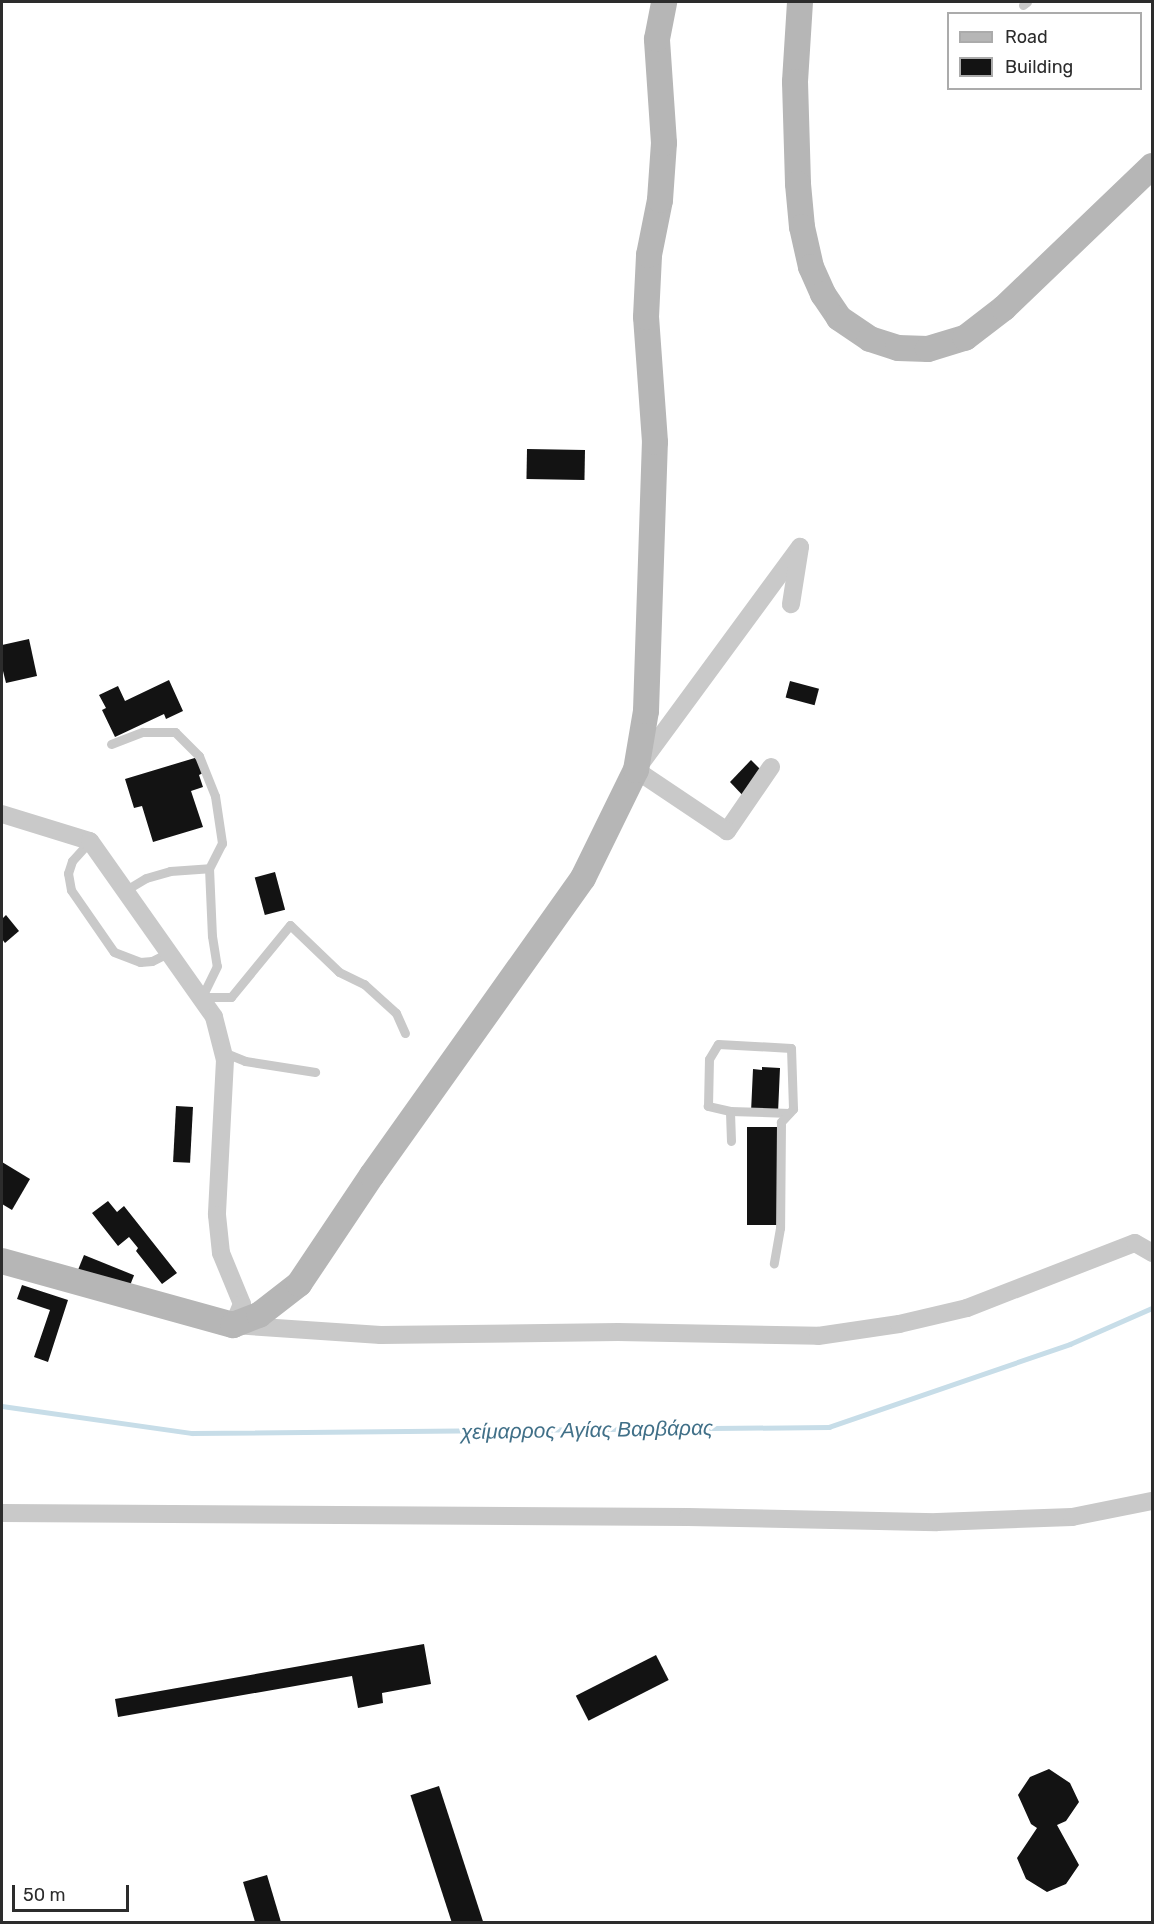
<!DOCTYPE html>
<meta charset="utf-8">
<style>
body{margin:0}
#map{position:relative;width:1154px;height:1924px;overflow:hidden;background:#fff;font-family:Rubik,sans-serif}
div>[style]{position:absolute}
.stream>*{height:4.5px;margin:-2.25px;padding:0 2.25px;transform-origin:2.25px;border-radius:2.25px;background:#c7dde8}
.building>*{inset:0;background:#131313;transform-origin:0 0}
.lane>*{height:9px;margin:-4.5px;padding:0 4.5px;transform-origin:4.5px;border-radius:4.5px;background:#c9c9c9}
.street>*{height:18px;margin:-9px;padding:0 9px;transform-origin:9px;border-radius:9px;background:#c9c9c9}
.secondary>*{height:26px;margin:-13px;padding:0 13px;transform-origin:13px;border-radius:13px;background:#b6b6b6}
span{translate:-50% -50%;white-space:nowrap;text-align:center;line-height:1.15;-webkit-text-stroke:6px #fff;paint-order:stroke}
.water-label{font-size:21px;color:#417088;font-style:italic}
.frame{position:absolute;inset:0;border:3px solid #2c2c2c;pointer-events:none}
.legend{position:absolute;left:947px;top:12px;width:195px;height:78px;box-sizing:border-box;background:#fff;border:2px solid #ababab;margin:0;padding:8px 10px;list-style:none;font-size:18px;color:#2c2c2c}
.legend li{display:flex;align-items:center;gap:12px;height:30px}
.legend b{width:30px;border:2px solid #ababab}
.scale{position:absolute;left:12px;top:1885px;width:117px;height:27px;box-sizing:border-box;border:3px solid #2c2c2c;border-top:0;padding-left:8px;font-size:18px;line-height:21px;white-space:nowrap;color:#2c2c2c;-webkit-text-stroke:4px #fff;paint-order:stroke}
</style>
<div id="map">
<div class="stream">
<div style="left:2px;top:1406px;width:192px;rotate:8.1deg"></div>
<div style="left:192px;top:1433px;width:637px;rotate:-0.54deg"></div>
<div style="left:829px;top:1427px;width:255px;rotate:-19deg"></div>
<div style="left:1070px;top:1344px;width:90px;rotate:-23.7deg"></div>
</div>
<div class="building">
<div style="left:527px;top:449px;width:58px;height:30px;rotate:1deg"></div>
<div style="clip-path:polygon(29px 639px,37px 676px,6px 683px,2px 667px,2px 645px)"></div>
<div style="clip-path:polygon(169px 680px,183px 711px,166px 719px,164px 714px,115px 737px,102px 710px,106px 708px,99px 695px,118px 686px,125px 701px)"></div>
<div style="left:790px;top:681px;width:30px;height:17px;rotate:15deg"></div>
<div style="clip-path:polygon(198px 757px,203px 773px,199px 775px,203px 787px,191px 791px,203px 827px,153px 842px,142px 806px,134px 808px,125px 779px)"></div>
<div style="clip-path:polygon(751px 760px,766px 775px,748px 801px,730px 782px)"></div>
<div style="left:275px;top:872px;width:39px;height:21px;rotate:75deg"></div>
<div style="clip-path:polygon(6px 915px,19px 931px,5px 943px,2px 939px,2px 919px)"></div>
<div style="clip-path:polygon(762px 1067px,780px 1068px,778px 1113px,751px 1112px,753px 1069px,762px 1070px)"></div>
<div style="left:176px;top:1106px;width:17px;height:56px;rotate:3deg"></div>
<div style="left:747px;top:1127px;width:34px;height:98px"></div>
<div style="clip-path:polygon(2px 1162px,30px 1179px,12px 1210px,2px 1204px)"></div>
<div style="clip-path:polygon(108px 1201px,117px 1212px,124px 1206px,177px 1273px,162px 1284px,136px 1251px,138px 1248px,129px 1237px,118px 1246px,92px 1213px)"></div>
<div style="left:84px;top:1255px;width:54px;height:18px;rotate:22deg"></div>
<div style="clip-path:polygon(22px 1285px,68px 1300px,48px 1362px,34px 1357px,50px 1310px,17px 1299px)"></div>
<div style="clip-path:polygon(424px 1644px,431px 1684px,382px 1693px,383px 1703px,358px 1708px,352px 1676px,118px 1717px,115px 1699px)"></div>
<div style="left:656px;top:1655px;width:28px;height:90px;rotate:63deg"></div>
<div style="clip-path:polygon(1049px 1769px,1070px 1783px,1079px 1802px,1066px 1821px,1057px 1825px,1079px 1865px,1066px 1884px,1047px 1892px,1026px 1879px,1017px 1858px,1037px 1828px,1031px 1824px,1018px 1795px,1030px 1777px)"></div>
<div style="left:439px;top:1786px;width:143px;height:30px;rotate:72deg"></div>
<div style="clip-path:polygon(267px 1875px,281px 1922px,255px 1922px,243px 1882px)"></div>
</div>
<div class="lane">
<div style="left:1023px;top:5px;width:5px;rotate:-37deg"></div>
<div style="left:111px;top:744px;width:34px;rotate:-21deg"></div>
<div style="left:143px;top:732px;width:32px"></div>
<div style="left:175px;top:732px;width:34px;rotate:45deg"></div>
<div style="left:199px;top:756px;width:43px;rotate:68.2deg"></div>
<div style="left:215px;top:796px;width:48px;rotate:81.5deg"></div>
<div style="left:222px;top:843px;width:28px;rotate:117deg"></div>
<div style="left:209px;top:868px;width:68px;rotate:87.5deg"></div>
<div style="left:212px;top:936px;width:30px;rotate:81deg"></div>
<div style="left:217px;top:966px;width:34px;rotate:116deg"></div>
<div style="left:202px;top:997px;width:29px"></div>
<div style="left:231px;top:997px;width:93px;rotate:-50.7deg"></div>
<div style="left:290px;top:925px;width:68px;rotate:43.8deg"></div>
<div style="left:339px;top:972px;width:28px;rotate:26deg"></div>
<div style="left:364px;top:984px;width:43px;rotate:42.2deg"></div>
<div style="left:396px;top:1013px;width:22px;rotate:66deg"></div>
<div style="left:90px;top:841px;width:27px;rotate:132deg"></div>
<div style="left:72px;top:861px;width:13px;rotate:108deg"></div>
<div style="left:68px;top:873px;width:17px;rotate:80deg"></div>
<div style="left:71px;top:890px;width:75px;rotate:55.3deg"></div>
<div style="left:114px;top:952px;width:28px;rotate:21deg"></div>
<div style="left:140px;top:962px;width:12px;rotate:-5deg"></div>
<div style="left:152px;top:961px;width:20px;rotate:-27deg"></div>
<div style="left:126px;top:890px;width:23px;rotate:-31deg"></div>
<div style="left:146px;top:878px;width:25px;rotate:-16deg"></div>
<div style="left:170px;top:871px;width:39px;rotate:-4deg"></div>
<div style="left:223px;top:1052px;width:24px;rotate:22deg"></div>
<div style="left:245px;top:1061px;width:71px;rotate:8.9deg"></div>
<div style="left:730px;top:1111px;width:59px;rotate:1.9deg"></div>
<div style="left:731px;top:1141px;width:30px;rotate:-92deg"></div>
<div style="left:730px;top:1111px;width:23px;rotate:-167deg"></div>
<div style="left:708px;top:1106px;width:47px;rotate:-88.8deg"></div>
<div style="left:709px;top:1059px;width:17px;rotate:-59deg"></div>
<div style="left:718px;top:1044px;width:73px;rotate:3.1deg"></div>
<div style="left:791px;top:1048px;width:61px;rotate:88.1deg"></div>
<div style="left:793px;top:1109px;width:18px;rotate:133deg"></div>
<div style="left:781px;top:1122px;width:106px;rotate:90.5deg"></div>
<div style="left:780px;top:1228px;width:36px;rotate:100deg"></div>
</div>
<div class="street">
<div style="left:771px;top:767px;width:78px;rotate:124.5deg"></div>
<div style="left:727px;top:831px;width:110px;rotate:-146.2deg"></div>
<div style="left:636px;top:770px;width:277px;rotate:-53.7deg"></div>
<div style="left:800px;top:547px;width:58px;rotate:99deg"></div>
<div style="left:2px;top:814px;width:92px;rotate:17.1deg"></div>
<div style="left:90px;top:841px;width:215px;rotate:54.8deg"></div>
<div style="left:214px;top:1017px;width:44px;rotate:75.7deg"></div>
<div style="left:225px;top:1060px;width:155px;rotate:93deg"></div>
<div style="left:217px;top:1215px;width:38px;rotate:84deg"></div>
<div style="left:221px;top:1253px;width:55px;rotate:67.6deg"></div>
<div style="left:242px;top:1304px;width:23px;rotate:113deg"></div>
<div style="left:233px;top:1325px;width:148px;rotate:3.9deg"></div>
<div style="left:381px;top:1335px;width:237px;rotate:-0.7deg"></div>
<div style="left:618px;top:1332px;width:200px;rotate:1.1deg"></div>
<div style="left:818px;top:1336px;width:82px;rotate:-8.4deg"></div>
<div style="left:899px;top:1324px;width:70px;rotate:-13.2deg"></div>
<div style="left:967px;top:1308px;width:180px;rotate:-21.2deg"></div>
<div style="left:1135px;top:1243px;width:20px;rotate:30deg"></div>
<div style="left:2px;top:1513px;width:686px;rotate:0.33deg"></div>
<div style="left:688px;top:1517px;width:249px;rotate:1.2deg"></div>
<div style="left:937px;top:1522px;width:135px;rotate:-2.1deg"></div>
<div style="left:1072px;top:1517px;width:82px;rotate:-11.3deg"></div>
</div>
<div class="secondary">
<div style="left:800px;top:2px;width:80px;rotate:93.6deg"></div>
<div style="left:795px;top:82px;width:102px;rotate:88.3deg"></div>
<div style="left:798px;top:184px;width:43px;rotate:84.7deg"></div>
<div style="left:802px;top:227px;width:41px;rotate:77.3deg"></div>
<div style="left:811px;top:267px;width:30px;rotate:66deg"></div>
<div style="left:823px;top:294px;width:29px;rotate:56deg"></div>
<div style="left:839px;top:318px;width:37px;rotate:34deg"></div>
<div style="left:870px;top:339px;width:29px;rotate:18deg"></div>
<div style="left:898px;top:348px;width:30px;rotate:2deg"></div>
<div style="left:928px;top:349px;width:39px;rotate:-17deg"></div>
<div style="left:965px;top:338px;width:49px;rotate:-37.6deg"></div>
<div style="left:1004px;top:308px;width:205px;rotate:-43.8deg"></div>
<div style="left:2px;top:1261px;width:240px;rotate:15.5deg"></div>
<div style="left:233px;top:1325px;width:28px;rotate:-21deg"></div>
<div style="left:259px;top:1315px;width:51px;rotate:-37.8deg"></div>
<div style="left:299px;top:1284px;width:131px;rotate:-56.2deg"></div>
<div style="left:372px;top:1175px;width:364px;rotate:-54.6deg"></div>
<div style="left:583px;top:878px;width:120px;rotate:-63.9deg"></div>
<div style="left:636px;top:770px;width:60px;rotate:-80.4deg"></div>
<div style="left:646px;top:711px;width:269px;rotate:-88.1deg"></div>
<div style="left:655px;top:442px;width:125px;rotate:-94.1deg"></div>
<div style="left:646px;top:317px;width:62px;rotate:-87.2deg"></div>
<div style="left:649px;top:255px;width:56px;rotate:-78.7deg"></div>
<div style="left:660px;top:200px;width:57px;rotate:-86deg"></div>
<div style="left:664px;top:143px;width:104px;rotate:-93.9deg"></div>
<div style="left:657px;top:39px;width:38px;rotate:-79deg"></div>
</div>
<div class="water-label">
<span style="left:587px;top:1430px;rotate:-1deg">χείμαρρος Αγίας Βαρβάρας</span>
</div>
<div class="frame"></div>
<ul class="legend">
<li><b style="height:8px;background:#b6b6b6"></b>Road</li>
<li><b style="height:16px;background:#131313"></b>Building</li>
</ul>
<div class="scale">50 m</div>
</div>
